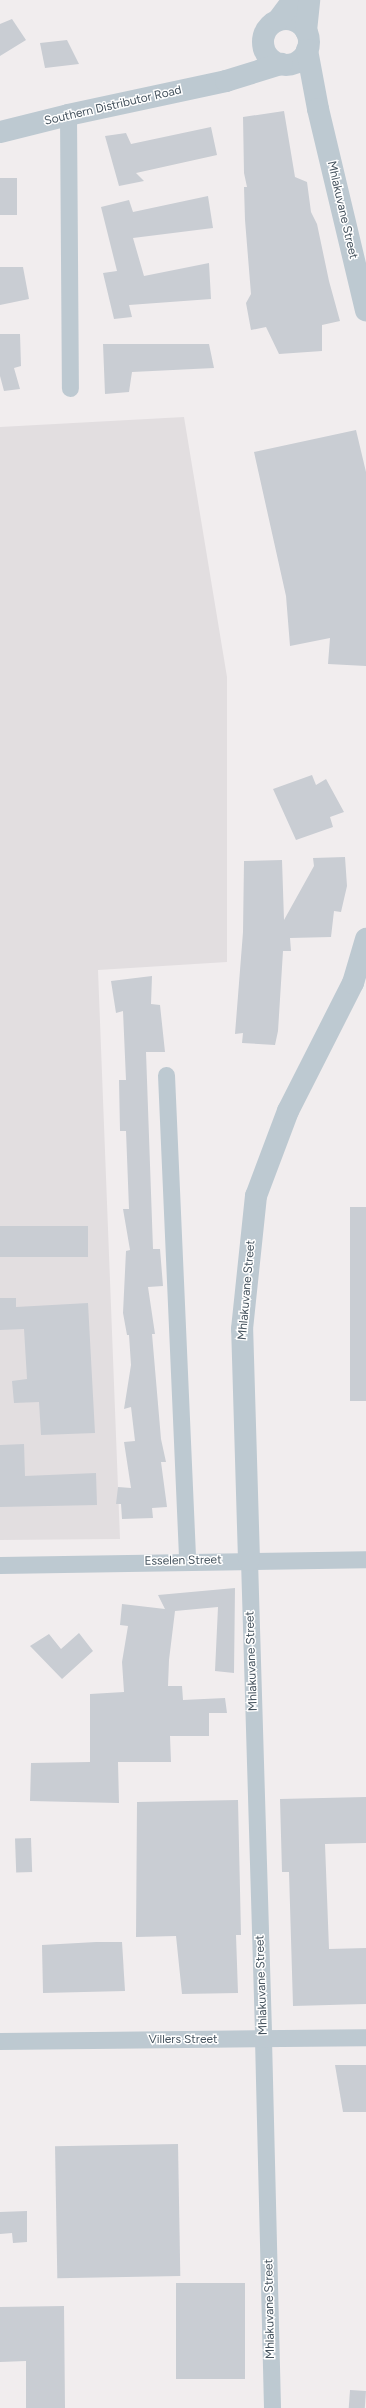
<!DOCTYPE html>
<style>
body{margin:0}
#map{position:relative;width:366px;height:2408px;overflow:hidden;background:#f1edee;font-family:Figtree,sans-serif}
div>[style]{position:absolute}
.education>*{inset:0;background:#e2dee0}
.building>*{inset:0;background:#c9cdd3;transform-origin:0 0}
.minor>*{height:17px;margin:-8.5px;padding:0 8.5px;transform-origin:8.5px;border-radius:8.5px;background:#bdc9d1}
.tertiary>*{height:22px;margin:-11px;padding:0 11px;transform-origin:11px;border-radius:11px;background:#bdc9d1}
.tertiary>.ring{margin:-11px;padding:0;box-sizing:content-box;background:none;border:22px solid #bdc9d1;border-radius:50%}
span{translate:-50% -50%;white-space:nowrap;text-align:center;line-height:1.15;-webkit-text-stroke:3px #fff;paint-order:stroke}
.street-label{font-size:12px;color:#44525d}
</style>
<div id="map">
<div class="education">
<div style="clip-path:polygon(184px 417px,227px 677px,227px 962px,98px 970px,120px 1539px,0 1540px,0 427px)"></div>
</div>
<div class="building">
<div style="clip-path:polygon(12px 19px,26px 40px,0 56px,0 24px)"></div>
<div style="clip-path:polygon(67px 40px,79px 64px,45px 68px,40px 43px)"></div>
<div style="clip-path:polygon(284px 111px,295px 177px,307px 182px,311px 212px,317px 224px,329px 281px,340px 321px,322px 325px,322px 351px,279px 354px,266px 327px,251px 330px,246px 303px,251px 294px,245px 220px,244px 187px,247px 187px,244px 173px,243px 117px)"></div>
<div style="clip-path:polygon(211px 127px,217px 155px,136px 173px,144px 181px,119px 186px,105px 136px,126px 133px,131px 144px)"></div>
<div style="left:0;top:178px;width:17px;height:37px"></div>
<div style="clip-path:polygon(208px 196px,213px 228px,133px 238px,144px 276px,209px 263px,211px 299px,129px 305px,132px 317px,114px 319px,103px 273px,117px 271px,101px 207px,129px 200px,133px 212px)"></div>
<div style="clip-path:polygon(0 267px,23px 267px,29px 299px,0 305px)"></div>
<div style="clip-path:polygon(0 334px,20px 334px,21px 366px,14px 368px,20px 389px,4px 391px,0 376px)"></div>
<div style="clip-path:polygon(103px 344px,209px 344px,214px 368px,132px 372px,129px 392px,105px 394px)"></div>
<div style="clip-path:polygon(356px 430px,366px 472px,366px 666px,328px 664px,330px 638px,290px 646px,286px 596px,254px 452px)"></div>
<div style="clip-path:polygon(312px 775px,316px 785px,326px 779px,344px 812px,330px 817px,333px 827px,296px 840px,273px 789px)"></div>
<div style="clip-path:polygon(345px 857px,347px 886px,341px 912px,334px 911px,331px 937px,290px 938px,291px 951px,283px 951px,278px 1031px,275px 1045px,242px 1043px,243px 1033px,235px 1034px,243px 932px,244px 861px,282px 860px,284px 920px,314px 866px,313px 858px)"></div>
<div style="clip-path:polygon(152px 976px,151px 1004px,160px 1005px,165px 1052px,146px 1052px,153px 1249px,160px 1249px,163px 1286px,148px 1287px,155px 1334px,152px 1334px,161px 1439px,166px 1462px,161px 1462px,167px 1507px,152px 1508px,153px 1518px,122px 1519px,121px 1504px,116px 1504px,118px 1487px,131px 1488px,124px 1442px,135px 1441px,131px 1407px,124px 1409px,131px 1365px,129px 1335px,127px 1335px,123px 1313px,126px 1251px,130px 1250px,123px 1209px,129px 1209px,126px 1131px,120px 1131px,119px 1080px,126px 1080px,123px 1011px,116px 1013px,111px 981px)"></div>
<div style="left:350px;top:1207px;width:16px;height:194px"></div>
<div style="left:88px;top:1226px;width:31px;height:88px;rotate:90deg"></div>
<div style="clip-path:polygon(0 1298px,16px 1298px,16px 1307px,88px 1303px,95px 1433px,41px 1435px,39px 1402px,14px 1403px,12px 1381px,27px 1379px,24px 1329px,0 1330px)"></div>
<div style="clip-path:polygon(24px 1444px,25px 1476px,96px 1473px,97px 1505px,0 1507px,0 1445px)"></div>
<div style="clip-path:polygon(235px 1588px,234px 1673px,215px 1671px,218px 1607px,175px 1611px,169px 1660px,168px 1686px,182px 1686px,183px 1700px,225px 1698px,227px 1713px,209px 1713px,209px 1736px,170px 1736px,171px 1762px,118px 1762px,119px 1803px,30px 1801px,31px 1763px,90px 1762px,90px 1694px,124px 1692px,122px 1662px,128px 1626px,120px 1625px,122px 1604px,165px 1609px,158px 1595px)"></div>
<div style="clip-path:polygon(79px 1633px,93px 1651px,62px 1679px,30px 1646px,49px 1634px,61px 1649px)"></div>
<div style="clip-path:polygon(366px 1797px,366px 1843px,325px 1844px,329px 1949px,366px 1948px,366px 2004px,293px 2006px,289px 1872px,282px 1872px,280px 1799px)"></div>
<div style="clip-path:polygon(238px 1800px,241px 1935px,236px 1935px,238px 1993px,182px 1994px,176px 1936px,136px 1937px,137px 1802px)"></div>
<div style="left:31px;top:1838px;width:34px;height:16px;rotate:88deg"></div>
<div style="clip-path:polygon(96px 1942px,122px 1942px,125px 1991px,43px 1993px,42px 1945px)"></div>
<div style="clip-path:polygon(335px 2065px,366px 2065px,366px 2112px,343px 2112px)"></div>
<div style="left:178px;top:2144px;width:132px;height:123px;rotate:89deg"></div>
<div style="clip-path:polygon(27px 2211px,27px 2242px,13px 2243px,12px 2233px,0 2234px,0 2212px)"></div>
<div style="left:176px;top:2283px;width:69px;height:96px"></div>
<div style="clip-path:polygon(64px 2306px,65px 2408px,26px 2408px,26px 2361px,0 2362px,0 2307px)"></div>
<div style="left:350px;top:2390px;width:16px;height:18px;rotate:4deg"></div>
</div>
<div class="minor">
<div style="left:68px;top:115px;width:273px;rotate:89.6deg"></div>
<div style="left:166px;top:1075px;width:486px;rotate:87.5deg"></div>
<div style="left:249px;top:1560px;width:479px;rotate:88.3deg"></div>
<div style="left:263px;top:2039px;width:369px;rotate:88.6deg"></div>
<div style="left:0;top:1565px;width:366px;rotate:-0.9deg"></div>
<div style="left:0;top:2041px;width:366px;rotate:-0.6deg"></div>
</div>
<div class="tertiary">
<div class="ring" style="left:263px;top:19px;width:24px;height:24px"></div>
<div style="left:278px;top:20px;width:25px;rotate:-53deg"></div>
<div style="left:306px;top:31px;width:31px;rotate:-84deg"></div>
<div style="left:307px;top:50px;width:60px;rotate:79.4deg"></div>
<div style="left:318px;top:109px;width:207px;rotate:76.6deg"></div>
<div style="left:0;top:132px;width:70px;rotate:-14deg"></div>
<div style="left:68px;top:115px;width:162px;rotate:-12.1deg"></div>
<div style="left:226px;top:81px;width:58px;rotate:-17.2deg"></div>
<div style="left:249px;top:1560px;width:231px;rotate:-91.7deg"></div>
<div style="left:242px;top:1329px;width:134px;rotate:-84deg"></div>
<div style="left:256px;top:1196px;width:91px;rotate:-69.4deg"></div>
<div style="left:288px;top:1111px;width:144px;rotate:-63.1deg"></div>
<div style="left:353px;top:983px;width:46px;rotate:-73.5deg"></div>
</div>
<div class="street-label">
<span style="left:113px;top:106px;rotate:-13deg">Southern Distributor Road</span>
<span style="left:342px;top:210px;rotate:77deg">Mhlakuvane Street</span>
<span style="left:247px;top:1290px;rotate:-85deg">Mhlakuvane Street</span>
<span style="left:183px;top:1561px;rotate:-1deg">Esselen Street</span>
<span style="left:252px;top:1661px;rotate:-92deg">Mhlakuvane Street</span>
<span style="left:262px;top:1985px;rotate:-92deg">Mhlakuvane Street</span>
<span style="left:183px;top:2040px">Villers Street</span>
<span style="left:270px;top:2309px;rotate:-91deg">Mhlakuvane Street</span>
</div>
</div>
